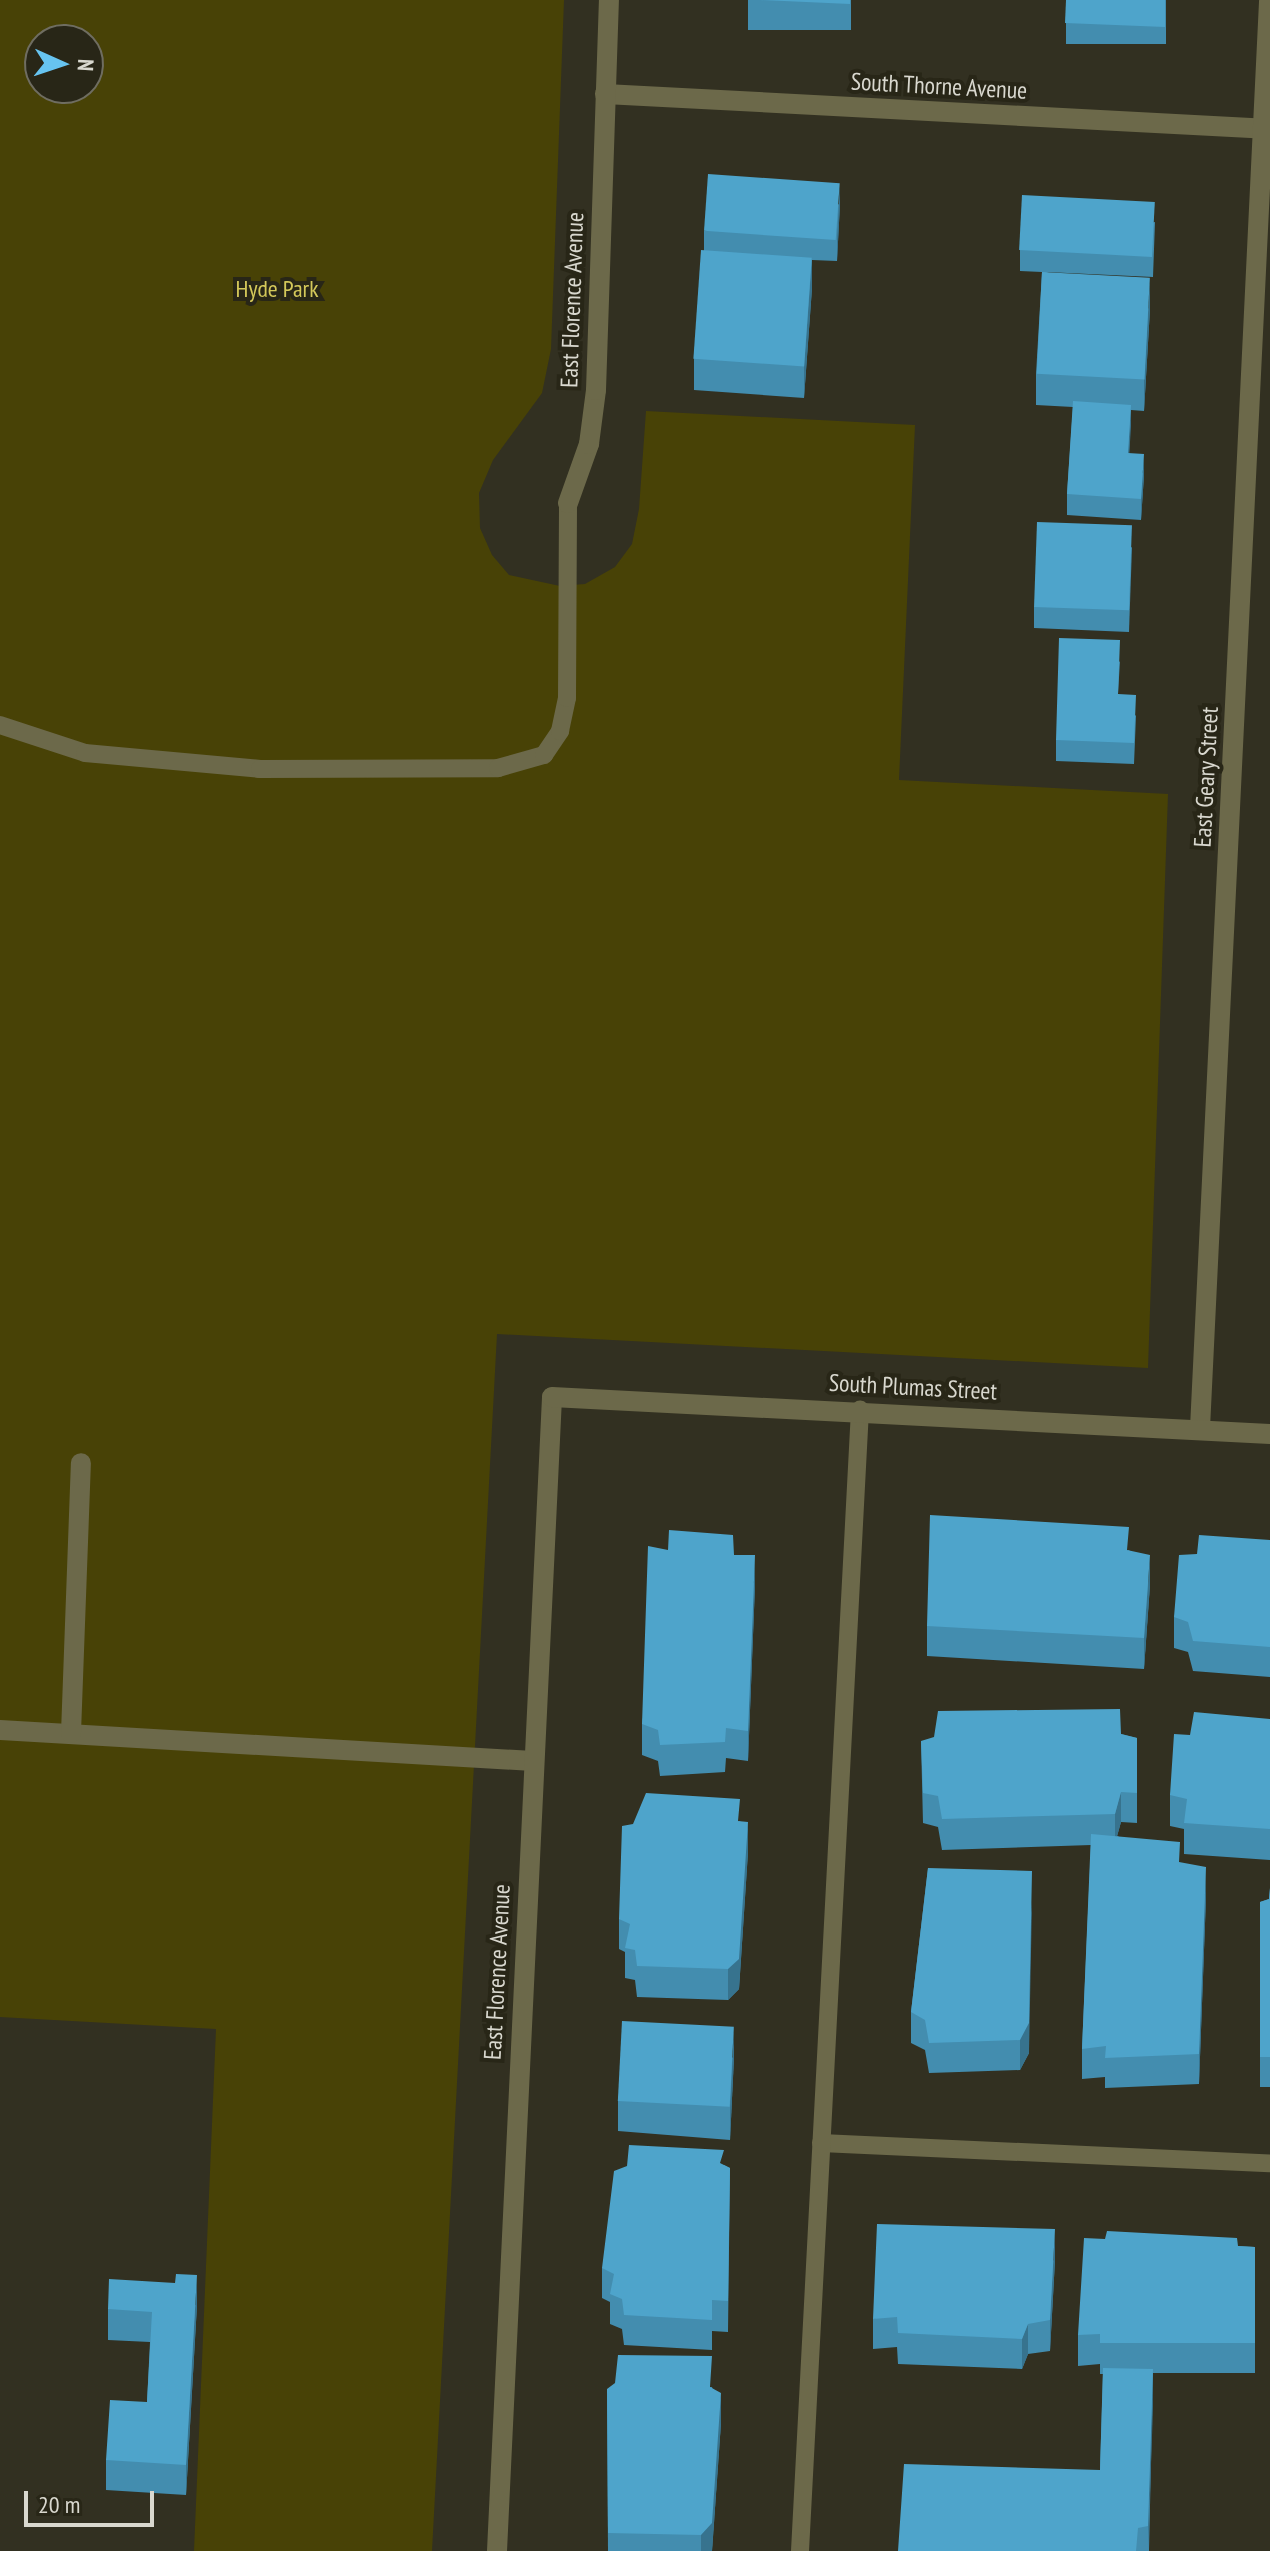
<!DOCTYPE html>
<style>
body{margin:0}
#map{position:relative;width:1270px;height:2551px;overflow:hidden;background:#323021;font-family:"PT Sans Narrow",sans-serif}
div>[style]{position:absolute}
.green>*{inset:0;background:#484206}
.service>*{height:18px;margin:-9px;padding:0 9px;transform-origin:9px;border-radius:9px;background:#6c694a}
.minor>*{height:20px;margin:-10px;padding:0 10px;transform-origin:10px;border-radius:10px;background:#6c694a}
.tertiary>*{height:20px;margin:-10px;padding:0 10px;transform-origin:10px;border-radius:10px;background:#6c694a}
.wall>*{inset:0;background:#438daf;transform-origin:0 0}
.shaded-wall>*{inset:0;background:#37738e}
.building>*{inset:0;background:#4ea4cb;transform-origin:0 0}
span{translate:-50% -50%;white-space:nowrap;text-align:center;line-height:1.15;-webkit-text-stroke:8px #282617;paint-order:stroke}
.street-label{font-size:24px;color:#d9d8cf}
.park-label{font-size:24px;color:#d4c85a}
.north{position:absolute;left:24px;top:24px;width:80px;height:80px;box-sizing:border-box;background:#282617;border:2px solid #6f6d61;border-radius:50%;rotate:93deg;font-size:22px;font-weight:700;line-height:32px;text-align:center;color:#d9d8cf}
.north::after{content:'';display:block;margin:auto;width:28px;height:36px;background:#67c4f0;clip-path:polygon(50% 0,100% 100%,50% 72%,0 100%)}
.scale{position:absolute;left:24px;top:2491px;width:130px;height:36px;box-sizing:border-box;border:4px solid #d9d8cf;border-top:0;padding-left:10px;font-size:24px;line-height:28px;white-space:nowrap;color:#d9d8cf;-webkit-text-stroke:6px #282617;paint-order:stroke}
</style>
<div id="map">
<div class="green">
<div style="clip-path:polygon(evenodd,0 0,564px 0,551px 349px,542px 393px,493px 460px,479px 493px,480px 528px,492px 555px,509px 575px,560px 586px,585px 584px,615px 567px,632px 544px,639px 509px,646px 411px,915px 425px,899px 780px,1168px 794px,1148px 1368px,497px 1334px,432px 2551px,194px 2551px,216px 2029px,0 2017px,0 0,40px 40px,88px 40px,88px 88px,40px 88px,40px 40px)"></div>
</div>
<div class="service">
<div style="left:0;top:725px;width:89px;rotate:18.2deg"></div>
<div style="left:85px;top:753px;width:176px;rotate:5.2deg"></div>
<div style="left:260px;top:769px;width:238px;rotate:-0.2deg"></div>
<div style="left:498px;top:768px;width:48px;rotate:-15.8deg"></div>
<div style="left:544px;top:755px;width:29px;rotate:-56deg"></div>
<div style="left:560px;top:731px;width:34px;rotate:-78deg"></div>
<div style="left:567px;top:698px;width:195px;rotate:-89.7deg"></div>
<div style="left:821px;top:2143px;width:449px;rotate:2.6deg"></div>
<div style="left:800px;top:2551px;width:1143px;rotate:-86.99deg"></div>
</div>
<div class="minor">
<div style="left:605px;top:94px;width:666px;rotate:3.01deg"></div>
<div style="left:568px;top:503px;width:63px;rotate:-70.4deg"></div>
<div style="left:589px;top:444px;width:54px;rotate:-82.6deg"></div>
<div style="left:596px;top:390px;width:390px;rotate:-88.1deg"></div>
<div style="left:1200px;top:1428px;width:1430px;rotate:-87.23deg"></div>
<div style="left:0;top:1730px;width:534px;rotate:3.33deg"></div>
<div style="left:71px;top:1733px;width:270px;rotate:-87.9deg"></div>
</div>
<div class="tertiary">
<div style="left:497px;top:2551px;width:1155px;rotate:-87.27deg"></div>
<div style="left:552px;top:1397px;width:719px;rotate:2.95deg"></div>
</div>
<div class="wall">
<div style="left:748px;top:0;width:103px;height:30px"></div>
<div style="left:1066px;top:0;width:100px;height:44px"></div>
<div style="clip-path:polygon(840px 204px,837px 261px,812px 260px,812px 288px,804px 398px,694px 390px,694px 359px,704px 250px,704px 231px)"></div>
<div style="clip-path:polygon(1155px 222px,1153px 277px,1046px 272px,1150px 309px,1144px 411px,1131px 410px,1129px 453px,1144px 475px,1141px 520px,1067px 515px,1067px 494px,1073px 407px,1036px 405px,1036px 374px,1042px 272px,1020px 271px,1020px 250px)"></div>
<div style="clip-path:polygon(1132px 547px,1129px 632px,1034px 628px,1034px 607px)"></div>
<div style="clip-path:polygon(1120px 661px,1118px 694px,1136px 716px,1134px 764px,1056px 761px,1056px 740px)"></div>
<div style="clip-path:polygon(1270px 1540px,1270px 1677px,1193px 1671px,1188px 1652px,1174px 1648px,1174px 1617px,1197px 1554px)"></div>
<div style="clip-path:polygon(668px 1550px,734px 1555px,755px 1585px,748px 1761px,726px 1758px,725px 1772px,660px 1776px,658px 1761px,642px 1755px,642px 1724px)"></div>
<div style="clip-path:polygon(1129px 1550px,1150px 1585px,1144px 1669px,927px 1656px,927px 1626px)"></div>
<div style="clip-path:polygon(1270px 1719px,1270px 1860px,1184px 1854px,1184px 1829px,1170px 1826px,1170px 1795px,1190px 1735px)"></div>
<div style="clip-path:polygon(1121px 1734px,1137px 1738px,1137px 1823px,1121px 1822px,1117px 1836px,1180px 1863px,1206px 1897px,1199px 2084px,1105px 2088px,1105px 2077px,1082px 2079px,1082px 2049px,1091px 1845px,942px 1850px,938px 1827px,923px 1823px,921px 1741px)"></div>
<div style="clip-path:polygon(740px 1821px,748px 1852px,739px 1989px,728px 2000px,637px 1997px,635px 1980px,625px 1978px,625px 1952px,619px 1949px,619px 1919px)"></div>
<div style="clip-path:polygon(928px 1868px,1029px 2053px,1020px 2070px,929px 2073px,925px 2050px,911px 2043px,911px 2012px)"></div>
<div style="clip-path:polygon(1270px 1888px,1270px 2087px,1260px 2087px,1260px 1902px,1269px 1899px)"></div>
<div style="clip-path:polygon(734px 2057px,730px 2140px,618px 2131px,618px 2101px)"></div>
<div style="clip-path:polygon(724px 2165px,730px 2168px,728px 2332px,712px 2331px,712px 2350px,624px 2345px,622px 2329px,610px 2324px,610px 2302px,602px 2298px,602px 2268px)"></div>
<div style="clip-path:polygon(1238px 2246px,1255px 2247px,1255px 2373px,1153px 2373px,1149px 2551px,898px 2551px,1100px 2470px,1103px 2374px,1100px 2374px,1100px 2364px,1078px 2366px,1078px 2335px)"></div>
<div style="clip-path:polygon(1055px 2260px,1050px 2351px,1028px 2354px,1022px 2369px,898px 2364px,897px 2347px,873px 2349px,873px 2319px)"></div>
<div style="clip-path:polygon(197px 2305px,186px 2495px,106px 2490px,106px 2460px,147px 2402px,150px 2342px,108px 2340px,108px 2309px)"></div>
<div style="clip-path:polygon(712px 2387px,721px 2423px,712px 2551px,608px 2551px,607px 2389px)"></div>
</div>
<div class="shaded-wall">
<div style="clip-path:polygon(840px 183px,840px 204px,837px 261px,837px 240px)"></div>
<div style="clip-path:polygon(812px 258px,812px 288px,804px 398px,804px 367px)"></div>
<div style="clip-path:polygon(1150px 278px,1150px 309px,1144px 411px,1144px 381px)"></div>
<div style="clip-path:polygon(1131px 405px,1131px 426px,1128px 474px,1128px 453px)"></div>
<div style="clip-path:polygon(1144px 454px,1144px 475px,1141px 520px,1141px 499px)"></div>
<div style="clip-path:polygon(755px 1555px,755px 1585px,748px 1761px,748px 1731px)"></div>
<div style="clip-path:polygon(1150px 1555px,1150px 1585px,1144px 1669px,1144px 1638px)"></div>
<div style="clip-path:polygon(1121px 1792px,1121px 1822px,1115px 1844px,1115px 1814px)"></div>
<div style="clip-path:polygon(748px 1822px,748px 1852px,739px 1989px,728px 2000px,728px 1969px)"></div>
<div style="clip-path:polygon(1206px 1867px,1206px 1897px,1199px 2084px,1199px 2054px)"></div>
<div style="clip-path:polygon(1032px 1902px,1029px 2053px,1020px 2070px,1020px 2040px)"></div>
<div style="clip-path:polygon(734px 2027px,734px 2057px,730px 2140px,730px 2109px)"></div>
<div style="clip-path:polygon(1055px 2229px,1055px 2260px,1050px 2351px,1050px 2320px)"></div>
<div style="clip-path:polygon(197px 2275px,197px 2305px,186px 2495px,186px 2465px)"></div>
<div style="clip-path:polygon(1028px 2324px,1028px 2354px,1022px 2369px,1022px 2339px)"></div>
<div style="clip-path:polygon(1153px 2369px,1153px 2407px,1148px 2551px,1148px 2526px)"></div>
<div style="clip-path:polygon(721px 2393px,721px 2423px,712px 2551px,701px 2551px,701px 2535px)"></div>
</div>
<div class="building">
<div style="clip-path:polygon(760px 0,850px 0,850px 4px)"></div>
<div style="clip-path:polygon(1066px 0,1165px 0,1165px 27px,1065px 23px)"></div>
<div style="left:708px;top:174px;width:132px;height:57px;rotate:4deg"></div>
<div style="left:1022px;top:195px;width:133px;height:55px;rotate:3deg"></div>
<div style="left:701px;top:250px;width:111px;height:109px;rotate:4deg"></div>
<div style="left:1042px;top:272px;width:108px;height:102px;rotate:3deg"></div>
<div style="clip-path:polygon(1073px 401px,1131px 405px,1128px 453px,1144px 454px,1141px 499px,1067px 494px)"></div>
<div style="left:1037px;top:522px;width:95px;height:85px;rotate:2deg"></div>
<div style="clip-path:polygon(1059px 638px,1120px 640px,1118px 694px,1136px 695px,1134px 743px,1056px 740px)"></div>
<div style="clip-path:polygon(930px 1515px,1129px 1527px,1127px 1550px,1150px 1555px,1144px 1638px,927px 1626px)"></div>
<div style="clip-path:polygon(669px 1530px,733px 1535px,734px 1555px,755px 1555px,748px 1731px,726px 1728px,725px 1742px,660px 1745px,658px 1730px,642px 1724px,648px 1546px,668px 1550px)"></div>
<div style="clip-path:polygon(1199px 1535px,1270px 1540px,1270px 1647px,1193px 1641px,1188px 1622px,1174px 1617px,1179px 1555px,1197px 1554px)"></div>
<div style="clip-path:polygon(1120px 1709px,1121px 1734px,1137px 1738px,1137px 1793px,1121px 1792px,1115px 1814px,942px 1819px,938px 1796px,923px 1793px,921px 1741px,934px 1737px,938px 1711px)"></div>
<div style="clip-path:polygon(1194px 1712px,1270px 1719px,1270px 1829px,1184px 1823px,1187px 1799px,1170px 1795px,1174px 1734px,1190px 1735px)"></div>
<div style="clip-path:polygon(646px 1793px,740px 1799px,738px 1821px,748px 1822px,739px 1959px,728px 1969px,637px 1966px,635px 1950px,625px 1948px,630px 1924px,619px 1919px,622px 1826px,633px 1824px)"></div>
<div style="clip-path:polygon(1091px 1834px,1180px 1842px,1179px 1862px,1206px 1867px,1199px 2054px,1105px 2058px,1106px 2046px,1082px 2049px)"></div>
<div style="clip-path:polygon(928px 1868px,1032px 1871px,1029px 2023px,1020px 2040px,929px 2043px,925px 2020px,911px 2012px)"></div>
<div style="clip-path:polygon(1270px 1888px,1270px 2057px,1260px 2057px,1260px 1902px,1269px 1899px)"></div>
<div style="left:622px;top:2021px;width:112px;height:80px;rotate:3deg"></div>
<div style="clip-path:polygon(629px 2145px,724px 2150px,720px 2163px,730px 2168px,728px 2301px,712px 2300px,712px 2320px,624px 2315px,622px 2299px,610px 2294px,614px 2274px,602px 2268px,614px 2171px,627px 2166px)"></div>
<div style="clip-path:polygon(877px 2224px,1055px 2229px,1050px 2320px,1028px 2324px,1022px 2339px,898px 2333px,897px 2317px,873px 2319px)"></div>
<div style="clip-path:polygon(1107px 2231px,1237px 2238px,1238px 2246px,1255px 2247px,1255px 2343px,1100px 2343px,1100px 2334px,1078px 2335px,1084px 2238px,1105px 2239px)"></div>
<div style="clip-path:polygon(176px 2274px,197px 2275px,186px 2465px,106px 2460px,110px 2400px,147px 2402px,152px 2312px,108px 2309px,109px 2279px,175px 2283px)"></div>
<div style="clip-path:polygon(618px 2355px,712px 2356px,710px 2387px,721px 2393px,712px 2523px,701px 2535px,608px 2533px,607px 2389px,615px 2383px)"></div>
<div style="clip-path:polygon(1103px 2368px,1153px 2369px,1148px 2526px,1138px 2528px,1136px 2551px,898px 2551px,904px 2464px,1100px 2470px)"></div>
</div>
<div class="street-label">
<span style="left:939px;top:86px;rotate:3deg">South Thorne Avenue</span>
<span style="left:572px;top:300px;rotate:-88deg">East Florence Avenue</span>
<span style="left:1206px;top:777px;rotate:-87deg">East Geary Street</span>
<span style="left:913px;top:1387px;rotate:3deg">South Plumas Street</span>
<span style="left:497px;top:1972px;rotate:-87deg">East Florence Avenue</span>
</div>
<div class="park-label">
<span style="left:277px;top:289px">Hyde Park</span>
</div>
<div class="north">N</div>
<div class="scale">20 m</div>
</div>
